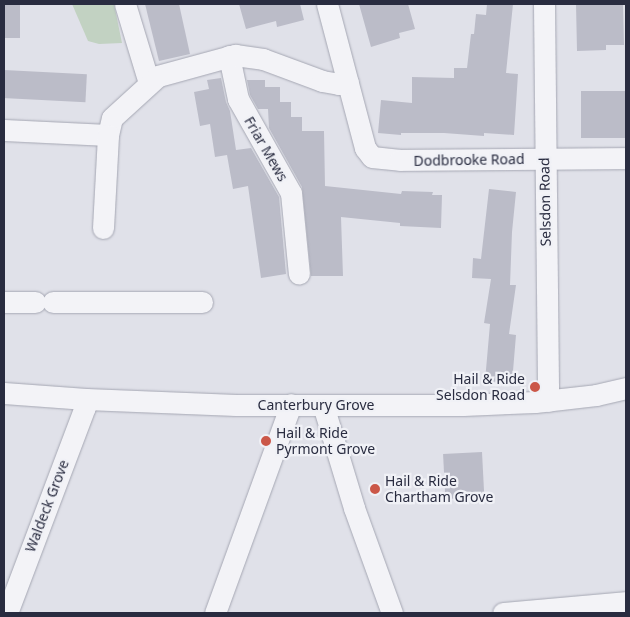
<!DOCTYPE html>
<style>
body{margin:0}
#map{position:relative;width:630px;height:617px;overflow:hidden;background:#e0e1e9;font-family:"Noto Sans",sans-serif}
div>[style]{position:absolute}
.green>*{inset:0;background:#c2d2c2}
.building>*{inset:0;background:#bbbcc8;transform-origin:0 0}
.roads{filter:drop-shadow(0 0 1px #a5a7b3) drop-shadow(0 0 1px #a5a7b3)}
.minor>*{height:21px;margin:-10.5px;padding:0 10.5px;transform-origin:10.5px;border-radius:10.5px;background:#f3f3f7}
.dots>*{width:14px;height:14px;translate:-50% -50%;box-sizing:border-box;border:2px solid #f0f1f6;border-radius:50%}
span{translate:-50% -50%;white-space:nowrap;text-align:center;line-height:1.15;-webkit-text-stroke:4.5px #f0f1f6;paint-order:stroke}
.street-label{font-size:14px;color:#292c40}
.poi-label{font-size:14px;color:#292c40}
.right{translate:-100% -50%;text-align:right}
.left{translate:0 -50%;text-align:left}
.frame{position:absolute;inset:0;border:5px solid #292c40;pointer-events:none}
</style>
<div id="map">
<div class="green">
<div style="clip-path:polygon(72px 4px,114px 4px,122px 43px,99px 44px,88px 41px)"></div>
</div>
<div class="building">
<div style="left:4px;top:4px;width:16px;height:34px"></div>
<div style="clip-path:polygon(145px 4px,179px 4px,190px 54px,159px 61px)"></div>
<div style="clip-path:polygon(239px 4px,300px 4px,304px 20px,277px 27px,276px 21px,246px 29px)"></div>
<div style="clip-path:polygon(359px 4px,408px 4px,415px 29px,399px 33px,400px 38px,371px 47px)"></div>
<div style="clip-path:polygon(487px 4px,513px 4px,506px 73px,518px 74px,514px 135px,484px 133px,484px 136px,444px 133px,401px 133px,401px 135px,378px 133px,381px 100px,412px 103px,412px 77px,454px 78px,454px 68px,467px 68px,471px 34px,474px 34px,476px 14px,486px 15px)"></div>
<div style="clip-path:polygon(576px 4px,623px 4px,624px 45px,606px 45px,606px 50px,577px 51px)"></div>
<div style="left:4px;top:70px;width:83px;height:28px;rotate:3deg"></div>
<div style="clip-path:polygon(221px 78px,226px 102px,230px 111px,236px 150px,251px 148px,279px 197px,286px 274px,261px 278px,248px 186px,233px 189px,227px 155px,215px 157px,210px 124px,200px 126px,194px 92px,209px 89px,207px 80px)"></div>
<div style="clip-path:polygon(247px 80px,265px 80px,265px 87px,280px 87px,280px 102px,291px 102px,291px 117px,302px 117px,302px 131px,324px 131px,325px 186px,401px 194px,402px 191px,433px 192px,432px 195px,442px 195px,441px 228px,400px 226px,400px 223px,341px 217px,343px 276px,311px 276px,302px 187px,269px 128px,268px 109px,258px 109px,250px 95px)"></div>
<div style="left:581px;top:91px;width:45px;height:47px"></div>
<div style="clip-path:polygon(489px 189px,516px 192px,512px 232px,510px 285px,516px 285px,509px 334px,516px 335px,512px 383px,485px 381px,490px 324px,484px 323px,491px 279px,472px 278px,473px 258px,481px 259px)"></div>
<div style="left:482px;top:452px;width:45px;height:39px;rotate:87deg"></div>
</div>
<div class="roads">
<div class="minor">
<div style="left:125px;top:4px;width:83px;rotate:73.1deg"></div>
<div style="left:327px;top:4px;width:149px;rotate:75.2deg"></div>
<div style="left:365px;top:148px;width:11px;rotate:52deg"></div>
<div style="left:372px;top:157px;width:28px;rotate:6deg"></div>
<div style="left:400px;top:160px;width:226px;rotate:-0.5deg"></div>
<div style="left:544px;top:4px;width:397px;rotate:89.4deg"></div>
<div style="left:229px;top:56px;width:44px;rotate:78.2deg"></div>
<div style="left:238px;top:99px;width:108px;rotate:60.6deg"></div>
<div style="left:291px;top:193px;width:81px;rotate:84.4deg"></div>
<div style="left:4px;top:130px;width:104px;rotate:2.8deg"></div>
<div style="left:108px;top:135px;width:17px;rotate:-77deg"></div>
<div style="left:112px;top:118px;width:62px;rotate:-42.4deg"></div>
<div style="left:158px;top:76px;width:80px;rotate:-15.3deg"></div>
<div style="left:235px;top:55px;width:28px;rotate:8deg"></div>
<div style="left:263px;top:59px;width:63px;rotate:20.4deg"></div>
<div style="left:322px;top:81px;width:17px;rotate:10deg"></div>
<div style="left:339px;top:84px;width:9px;rotate:-13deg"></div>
<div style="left:103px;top:228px;width:93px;rotate:-86.9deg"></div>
<div style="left:4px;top:302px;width:31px"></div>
<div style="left:53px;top:302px;width:149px"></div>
<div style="left:4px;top:393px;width:82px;rotate:4.2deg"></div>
<div style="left:86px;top:399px;width:150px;rotate:2.3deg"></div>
<div style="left:236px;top:405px;width:227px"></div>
<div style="left:463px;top:405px;width:72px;rotate:-2.4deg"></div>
<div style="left:535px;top:402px;width:61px;rotate:-6.5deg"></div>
<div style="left:596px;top:395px;width:31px;rotate:-13deg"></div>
<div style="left:323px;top:405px;width:108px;rotate:73.2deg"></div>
<div style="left:354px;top:508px;width:112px;rotate:70.1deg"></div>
<div style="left:7px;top:613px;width:220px;rotate:-69.3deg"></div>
<div style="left:85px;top:407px;width:8px;rotate:-83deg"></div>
<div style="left:215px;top:613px;width:222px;rotate:-70deg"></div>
<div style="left:503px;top:613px;width:123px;rotate:-5.1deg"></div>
</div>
</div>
<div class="dots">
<div style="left:535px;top:387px;background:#cb5748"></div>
<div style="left:266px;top:441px;background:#cb5748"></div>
<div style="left:375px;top:489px;background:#cb5748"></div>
</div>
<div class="street-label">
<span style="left:266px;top:149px;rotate:60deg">Friar Mews</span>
<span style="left:469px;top:160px;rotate:-1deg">Dodbrooke Road</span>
<span style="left:545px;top:202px;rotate:-91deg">Selsdon Road</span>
<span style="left:316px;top:405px">Canterbury Grove</span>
<span style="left:47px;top:506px;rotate:-69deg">Waldeck Grove</span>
</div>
<div class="poi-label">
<span class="right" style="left:525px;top:387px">Hail &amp; Ride<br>Selsdon Road</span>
<span class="left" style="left:276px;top:441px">Hail &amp; Ride<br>Pyrmont Grove</span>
<span class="left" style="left:385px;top:489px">Hail &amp; Ride<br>Chartham Grove</span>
</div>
<div class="frame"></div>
</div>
